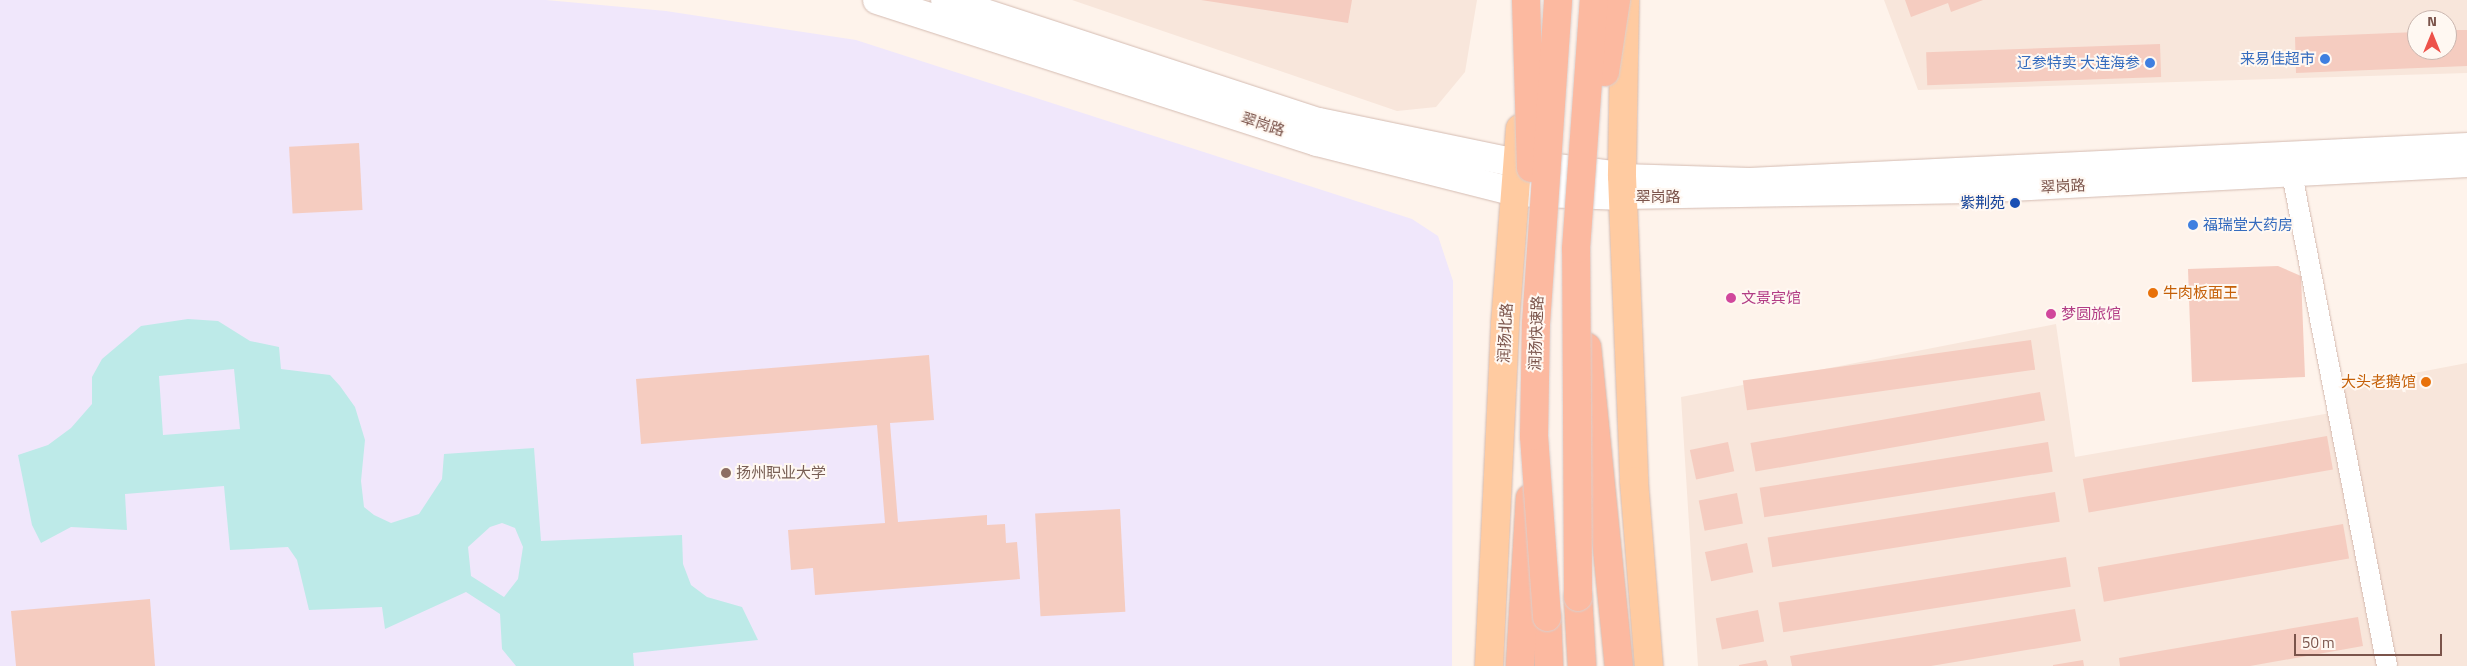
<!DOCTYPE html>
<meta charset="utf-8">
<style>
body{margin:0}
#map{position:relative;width:2467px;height:666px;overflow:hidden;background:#fef3eb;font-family:"Titillium Web","Noto Sans SC",sans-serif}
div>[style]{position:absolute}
.residential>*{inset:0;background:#f8e6db}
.education>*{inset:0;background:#f0e7fb}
.water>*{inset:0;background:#bdeae8}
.building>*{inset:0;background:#f5ccc0;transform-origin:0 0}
.roads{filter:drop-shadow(0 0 1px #d4bbb1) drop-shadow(0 0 1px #d4bbb1)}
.minor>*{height:20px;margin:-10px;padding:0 10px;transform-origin:10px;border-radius:10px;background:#fff}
.tertiary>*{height:25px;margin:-12.5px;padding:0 12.5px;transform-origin:12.5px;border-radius:12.5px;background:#fff}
.secondary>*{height:28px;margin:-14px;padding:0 14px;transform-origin:14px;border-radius:14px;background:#fff}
.primary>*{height:28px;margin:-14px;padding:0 14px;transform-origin:14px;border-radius:14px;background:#ffcba1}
.trunk>*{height:28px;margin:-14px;padding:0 14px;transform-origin:14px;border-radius:14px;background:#fcb9a0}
.bridges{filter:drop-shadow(0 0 1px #dacfcd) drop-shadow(0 0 1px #dacfcd)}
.trunk-bridge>*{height:28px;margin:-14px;padding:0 14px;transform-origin:14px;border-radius:14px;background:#fcb9a0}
.dots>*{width:14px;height:14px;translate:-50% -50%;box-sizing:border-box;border:2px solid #fff8f2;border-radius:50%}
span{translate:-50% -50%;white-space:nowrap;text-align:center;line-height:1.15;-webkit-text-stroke:4px #fff8f2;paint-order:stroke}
.shop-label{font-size:15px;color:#366cbe}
.right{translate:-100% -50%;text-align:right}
.left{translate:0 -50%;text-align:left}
.street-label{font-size:15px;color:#7b544b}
.transit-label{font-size:15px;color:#164399}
.food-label{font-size:15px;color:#c56008}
.hotel-label{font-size:15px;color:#b23c85}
.education-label{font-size:15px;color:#785e54}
.north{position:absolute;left:2407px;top:10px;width:50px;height:50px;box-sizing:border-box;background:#fff8f2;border:1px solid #cab6af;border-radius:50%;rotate:0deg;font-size:14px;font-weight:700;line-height:20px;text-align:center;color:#7b544b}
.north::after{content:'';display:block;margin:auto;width:18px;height:22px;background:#ed524a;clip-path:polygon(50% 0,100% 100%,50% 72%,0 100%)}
.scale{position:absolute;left:2294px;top:634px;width:148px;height:22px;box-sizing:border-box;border:2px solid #7b544b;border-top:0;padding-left:6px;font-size:15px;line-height:18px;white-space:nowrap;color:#7b544b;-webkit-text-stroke:4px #fff8f2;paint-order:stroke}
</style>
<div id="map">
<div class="residential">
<div style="clip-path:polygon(1072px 0,1477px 0,1465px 72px,1436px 107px,1397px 111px)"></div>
<div style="clip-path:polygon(evenodd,1884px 0,2467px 0,2467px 73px,1918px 90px,1884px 0,2417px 20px,2447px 20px,2447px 50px,2417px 50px,2417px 20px)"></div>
<div style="clip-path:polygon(2056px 324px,2075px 457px,2342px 411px,2341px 387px,2467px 363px,2467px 666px,1698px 666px,1681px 397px)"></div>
</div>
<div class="education">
<div style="clip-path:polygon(0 0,546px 0,666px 11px,856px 40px,1412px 219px,1438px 236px,1453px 281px,1452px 666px,0 666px)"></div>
</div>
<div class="water">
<div style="clip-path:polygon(evenodd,188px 319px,218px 321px,250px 341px,279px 347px,281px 369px,330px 375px,340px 386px,355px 407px,365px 440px,361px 481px,364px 507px,374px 515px,391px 523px,419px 514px,442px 479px,444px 454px,534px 448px,541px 541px,682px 535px,683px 564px,691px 585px,707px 597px,742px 607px,758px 640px,633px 653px,634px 666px,516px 666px,502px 649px,500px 614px,466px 592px,385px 629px,382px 607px,309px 610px,297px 560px,288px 547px,230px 550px,224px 486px,125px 494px,127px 530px,71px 527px,41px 543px,32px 525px,18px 455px,48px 445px,71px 428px,92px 404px,92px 377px,102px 359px,141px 326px,188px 319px,234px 369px,240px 429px,163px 435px,159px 376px,234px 369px,188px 319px,502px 523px,515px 528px,523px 547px,518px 579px,504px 597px,471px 576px,468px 547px,490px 527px,502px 523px)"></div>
</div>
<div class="building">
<div style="clip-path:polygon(1201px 0,1352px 0,1348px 23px)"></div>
<div style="clip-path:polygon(1905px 0,1983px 0,1951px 12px,1948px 3px,1911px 17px)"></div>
<div style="clip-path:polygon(2447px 30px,2467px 30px,2467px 66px,2296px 73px,2295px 37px,2417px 32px,2417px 50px,2447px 50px)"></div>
<div style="left:2160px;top:44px;width:33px;height:234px;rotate:88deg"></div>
<div style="left:359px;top:143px;width:67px;height:70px;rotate:87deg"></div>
<div style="clip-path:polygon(2278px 266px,2301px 276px,2305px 377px,2192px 382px,2188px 269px)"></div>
<div style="left:2031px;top:340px;width:30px;height:291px;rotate:82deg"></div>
<div style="clip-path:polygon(929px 355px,934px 420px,890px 423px,898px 522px,987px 515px,987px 525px,1005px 524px,1006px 543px,1017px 542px,1020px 579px,815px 595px,813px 568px,791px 570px,788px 530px,885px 523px,877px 425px,641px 444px,636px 379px)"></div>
<div style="left:2040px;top:392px;width:29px;height:294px;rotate:80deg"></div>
<div style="left:2327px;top:436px;width:34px;height:248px;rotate:80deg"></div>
<div style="left:1728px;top:442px;width:30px;height:39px;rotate:78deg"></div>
<div style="left:2048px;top:442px;width:30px;height:292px;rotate:81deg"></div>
<div style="left:2055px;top:492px;width:30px;height:291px;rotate:81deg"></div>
<div style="left:1737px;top:493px;width:31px;height:39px;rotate:79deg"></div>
<div style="left:1120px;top:509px;width:103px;height:85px;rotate:87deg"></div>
<div style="left:2343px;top:524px;width:35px;height:249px;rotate:80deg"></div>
<div style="left:1747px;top:543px;width:30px;height:43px;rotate:78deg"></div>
<div style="left:2066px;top:557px;width:30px;height:291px;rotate:81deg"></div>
<div style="clip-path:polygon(150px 599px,155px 666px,16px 666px,11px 611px)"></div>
<div style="clip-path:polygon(2075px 609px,2081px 641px,1931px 666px,1792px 666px,1790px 656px)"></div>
<div style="left:1758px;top:610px;width:32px;height:43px;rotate:79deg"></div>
<div style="clip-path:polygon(2358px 617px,2363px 646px,2250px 666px,2120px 666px,2119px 658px)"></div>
<div style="clip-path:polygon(1766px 660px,1768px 666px,1739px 666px,1739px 665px)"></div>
<div style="clip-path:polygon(2083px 660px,2084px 666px,2053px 666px,2053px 665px)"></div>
</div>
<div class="roads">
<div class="minor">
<div style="left:2292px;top:174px;width:501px;rotate:79.07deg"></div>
</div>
<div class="tertiary">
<div style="left:1622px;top:176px;width:127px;rotate:1.8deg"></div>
<div style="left:1749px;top:180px;width:719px;rotate:-2.79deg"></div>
<div style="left:1623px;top:196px;width:350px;rotate:-1deg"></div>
<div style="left:1973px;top:190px;width:495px;rotate:-3deg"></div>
</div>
<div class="secondary">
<div style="left:877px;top:0;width:462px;rotate:17.9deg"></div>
<div style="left:1317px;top:142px;width:203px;rotate:14.2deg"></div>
<div style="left:1514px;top:192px;width:109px;rotate:2.1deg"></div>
<div style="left:945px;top:0;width:393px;rotate:18.1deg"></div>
<div style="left:1319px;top:122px;width:202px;rotate:11.7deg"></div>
<div style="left:1517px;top:163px;width:106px;rotate:7.1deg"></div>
</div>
<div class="primary">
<div style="left:1625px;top:0;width:176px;rotate:91deg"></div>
<div style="left:1622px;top:176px;width:305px;rotate:87.7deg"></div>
<div style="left:1634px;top:481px;width:186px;rotate:85.4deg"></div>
<div style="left:1489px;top:666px;width:342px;rotate:-87.3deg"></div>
<div style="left:1505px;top:324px;width:196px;rotate:-85.6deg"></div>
</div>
<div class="trunk">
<div style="left:1587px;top:347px;width:321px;rotate:84.3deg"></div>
<div style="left:1578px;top:597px;width:69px;rotate:86.7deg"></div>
<div style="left:1547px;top:617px;width:49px;rotate:87.7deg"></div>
<div style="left:1520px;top:666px;width:168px;rotate:-86.6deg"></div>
</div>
</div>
<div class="bridges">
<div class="trunk-bridge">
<div style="left:1526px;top:0;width:168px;rotate:88.3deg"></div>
<div style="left:1605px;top:72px;width:73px;rotate:-81.3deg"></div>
<div style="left:1578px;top:597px;width:348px;rotate:-90.3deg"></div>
<div style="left:1576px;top:249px;width:250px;rotate:-85.9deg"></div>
<div style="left:1547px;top:617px;width:181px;rotate:-94.1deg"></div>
<div style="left:1534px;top:436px;width:112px;rotate:-89deg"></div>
<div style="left:1536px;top:324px;width:325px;rotate:-86.1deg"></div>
</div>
</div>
<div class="dots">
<div style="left:2325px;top:59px;background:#3f7fe0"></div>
<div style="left:2150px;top:63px;background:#3f7fe0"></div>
<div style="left:2015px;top:203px;background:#1a4fb4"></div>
<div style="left:2193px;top:225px;background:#3f7fe0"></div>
<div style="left:2153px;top:293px;background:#e8710a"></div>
<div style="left:1731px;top:298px;background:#d1479c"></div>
<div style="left:2051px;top:314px;background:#d1479c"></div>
<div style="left:2426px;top:382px;background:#e8710a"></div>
<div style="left:726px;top:473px;background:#8d6e63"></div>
</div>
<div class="shop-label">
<span class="right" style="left:2315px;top:59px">来易佳超市</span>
<span class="right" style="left:2140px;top:63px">辽参特卖 大连海参</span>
<span class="left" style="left:2203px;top:225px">福瑞堂大药房</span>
</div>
<div class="street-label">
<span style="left:1263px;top:124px;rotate:18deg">翠岗路</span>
<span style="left:2063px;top:186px;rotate:-3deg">翠岗路</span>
<span style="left:1658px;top:197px">翠岗路</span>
<span style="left:1505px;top:333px;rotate:-87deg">润扬北路</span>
<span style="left:1536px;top:333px;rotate:-88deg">润扬快速路</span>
</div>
<div class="transit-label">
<span class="right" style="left:2005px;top:203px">紫荆苑</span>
</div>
<div class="food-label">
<span class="left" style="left:2163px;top:293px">牛肉板面王</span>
<span class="right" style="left:2416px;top:382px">大头老鹅馆</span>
</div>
<div class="hotel-label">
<span class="left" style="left:1741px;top:298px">文景宾馆</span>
<span class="left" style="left:2061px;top:314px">梦圆旅馆</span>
</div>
<div class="education-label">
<span class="left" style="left:736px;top:473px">扬州职业大学</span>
</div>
<div class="north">N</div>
<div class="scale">50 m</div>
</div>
